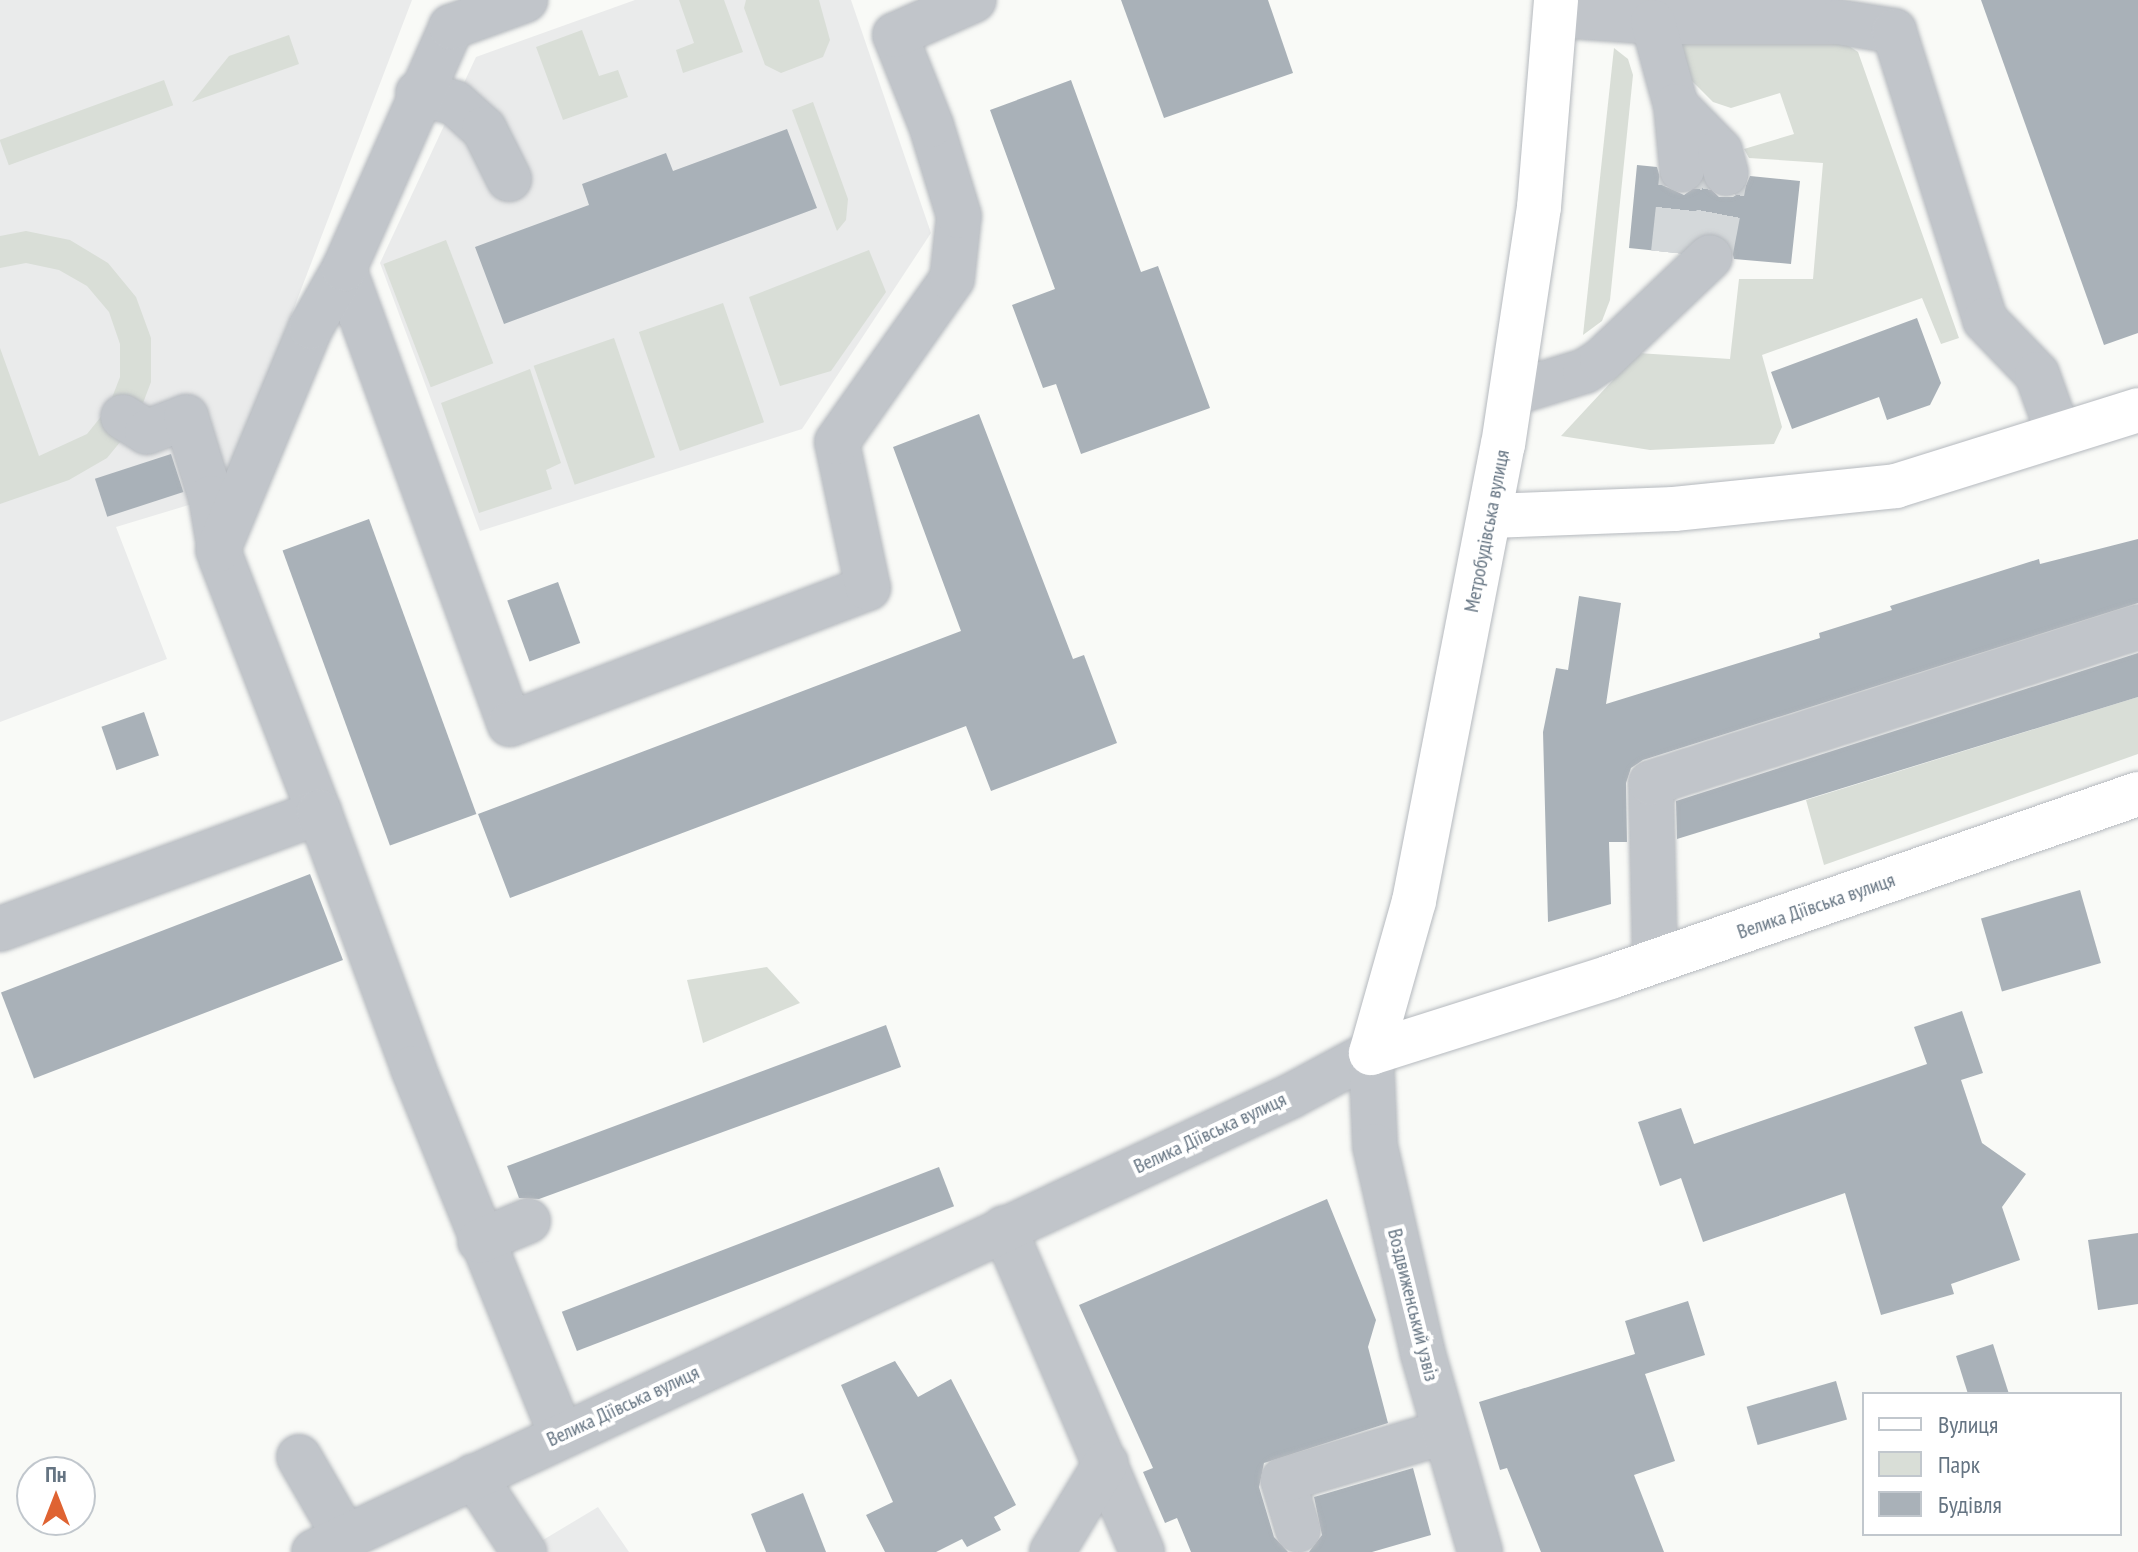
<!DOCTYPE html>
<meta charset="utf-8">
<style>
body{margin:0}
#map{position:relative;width:2138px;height:1552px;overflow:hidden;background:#f9faf7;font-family:"PT Sans Narrow",sans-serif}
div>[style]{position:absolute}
.built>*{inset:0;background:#eaebeb}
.green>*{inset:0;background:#d9ded7;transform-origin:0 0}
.building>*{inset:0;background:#a9b1b8;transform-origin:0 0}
.minor-tunnel>*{height:44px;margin-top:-22px;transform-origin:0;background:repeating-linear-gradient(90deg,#d4d8da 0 44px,transparent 0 66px)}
.roads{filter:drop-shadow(0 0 2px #b5b9be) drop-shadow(0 0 2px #b5b9be)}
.minor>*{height:44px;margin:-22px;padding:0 22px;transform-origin:22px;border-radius:22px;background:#c1c5ca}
.major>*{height:44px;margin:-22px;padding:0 22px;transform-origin:22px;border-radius:22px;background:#fff}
span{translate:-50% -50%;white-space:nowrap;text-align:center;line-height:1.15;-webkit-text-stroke:8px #fff;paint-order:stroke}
.street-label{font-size:20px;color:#657482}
.legend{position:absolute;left:1862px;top:1392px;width:260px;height:144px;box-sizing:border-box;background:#fff;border:2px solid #c1c7cd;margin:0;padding:10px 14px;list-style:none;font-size:24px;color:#657482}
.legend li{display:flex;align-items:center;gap:16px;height:40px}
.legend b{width:40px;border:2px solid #c1c7cd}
.north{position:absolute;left:16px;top:1456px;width:80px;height:80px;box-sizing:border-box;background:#fff;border:2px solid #c1c7cd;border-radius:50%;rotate:0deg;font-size:22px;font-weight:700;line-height:32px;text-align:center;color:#657482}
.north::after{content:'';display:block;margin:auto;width:28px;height:36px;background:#df6332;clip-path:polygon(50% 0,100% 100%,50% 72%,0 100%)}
</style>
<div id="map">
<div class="built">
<div style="clip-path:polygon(0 0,412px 0,230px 475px,202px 501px,116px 527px,167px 659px,0 722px)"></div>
<div style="clip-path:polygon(635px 0,851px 0,931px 233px,802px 429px,480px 531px,380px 263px,476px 57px)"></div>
<div style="clip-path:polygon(598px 1507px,629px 1552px,523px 1552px)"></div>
</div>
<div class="green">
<div style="clip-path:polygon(679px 0,724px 0,743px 52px,683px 73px,676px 50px,694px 43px)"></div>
<div style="clip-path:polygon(746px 0,819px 0,830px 40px,823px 57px,781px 73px,765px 65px,744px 8px)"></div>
<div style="clip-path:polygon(582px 30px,599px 76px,618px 70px,628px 97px,563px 120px,536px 47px)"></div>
<div style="clip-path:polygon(289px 35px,299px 64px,192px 102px,229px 56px)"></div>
<div style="clip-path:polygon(1677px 38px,1846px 44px,1858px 52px,1959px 338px,1941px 344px,1922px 298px,1762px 355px,1782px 427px,1774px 444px,1650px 450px,1561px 436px,1638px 353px,1730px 359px,1739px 279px,1813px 279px,1823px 163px,1749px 158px,1744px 149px,1794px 134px,1780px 93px,1731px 108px,1713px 102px,1687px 76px)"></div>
<div style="clip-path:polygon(1614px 48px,1628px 59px,1633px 75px,1610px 300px,1602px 321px,1583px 335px)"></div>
<div style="left:164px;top:80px;width:27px;height:175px;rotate:70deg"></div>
<div style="clip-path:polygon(813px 102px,848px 199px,846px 220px,837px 231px,792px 110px)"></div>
<div style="clip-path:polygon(26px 231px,70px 240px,108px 263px,136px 297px,151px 338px,151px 382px,135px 424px,107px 458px,69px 480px,0 504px,0 348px,39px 456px,87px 434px,108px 408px,120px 377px,120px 344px,109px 312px,87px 286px,59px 270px,26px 263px,0 268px,0 236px)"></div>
<div style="left:446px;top:240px;width:132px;height:67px;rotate:69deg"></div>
<div style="clip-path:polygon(869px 250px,886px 292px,831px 371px,780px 386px,749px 297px)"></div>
<div style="left:723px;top:303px;width:126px;height:89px;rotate:71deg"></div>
<div style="left:614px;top:338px;width:126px;height:85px;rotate:71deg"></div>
<div style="clip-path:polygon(530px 369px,561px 463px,546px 470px,552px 489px,479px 513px,441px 403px)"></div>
<div style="clip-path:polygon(2138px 697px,2138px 754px,1824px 865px,1806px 800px)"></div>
<div style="clip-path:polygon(767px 967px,800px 1003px,703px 1043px,687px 980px)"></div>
</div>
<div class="building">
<div style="clip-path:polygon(1121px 0,1268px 0,1293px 73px,1164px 118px)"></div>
<div style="clip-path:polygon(1981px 0,2138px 0,2138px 333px,2104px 345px)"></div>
<div style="clip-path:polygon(1071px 80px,1141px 272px,1158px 266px,1210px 408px,1081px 454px,1056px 384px,1043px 388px,1012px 305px,1055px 289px,990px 110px)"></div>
<div style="clip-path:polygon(787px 129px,817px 208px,504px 324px,475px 247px,589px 205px,582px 184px,666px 153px,673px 171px)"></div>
<div style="clip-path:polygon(1637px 165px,1657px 167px,1662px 185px,1684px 195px,1703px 182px,1719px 197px,1733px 197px,1744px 190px,1750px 176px,1800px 181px,1791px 264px,1734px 259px,1729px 240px,1716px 233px,1703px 233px,1678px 253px,1629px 248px)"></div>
<div style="clip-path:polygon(1917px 318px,1941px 383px,1930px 405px,1887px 420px,1879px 397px,1792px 429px,1771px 372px)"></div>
<div style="clip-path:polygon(979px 414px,1073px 659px,1084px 655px,1117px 743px,991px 791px,966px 726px,510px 898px,478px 814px,961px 631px,893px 447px)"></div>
<div style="left:171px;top:454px;width:40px;height:80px;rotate:72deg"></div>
<div style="left:369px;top:519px;width:314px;height:92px;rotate:70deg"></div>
<div style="clip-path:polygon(2138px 539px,2138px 603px,1643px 760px,1631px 768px,1626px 783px,1627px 842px,1609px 842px,1611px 904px,1548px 922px,1543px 732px,1556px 668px,1568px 670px,1579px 596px,1621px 603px,1606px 704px,1820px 638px,1819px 633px,1892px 610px,1890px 606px,2039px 559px,2040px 564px)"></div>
<div style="left:558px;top:582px;width:65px;height:54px;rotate:70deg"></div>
<div style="clip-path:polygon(2138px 653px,2138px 697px,1677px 839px,1676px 801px)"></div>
<div style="left:144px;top:712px;width:46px;height:45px;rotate:71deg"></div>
<div style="left:310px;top:874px;width:92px;height:331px;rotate:69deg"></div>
<div style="left:2080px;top:890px;width:76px;height:103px;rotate:74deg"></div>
<div style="clip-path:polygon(1962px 1011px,1983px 1073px,1961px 1080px,1982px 1143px,2026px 1174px,2002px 1207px,2020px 1260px,1951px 1284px,1954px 1294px,1881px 1315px,1845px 1193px,1703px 1242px,1681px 1178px,1660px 1186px,1638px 1122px,1681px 1108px,1694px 1144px,1927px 1064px,1914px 1027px)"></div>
<div style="clip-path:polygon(886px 1025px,901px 1067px,539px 1199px,519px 1198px,507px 1166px)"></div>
<div style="left:939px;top:1167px;width:42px;height:404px;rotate:69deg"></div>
<div style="clip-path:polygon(1327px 1199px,1376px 1320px,1368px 1347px,1388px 1423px,1264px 1463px,1259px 1487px,1274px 1537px,1288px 1552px,1191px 1552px,1177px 1518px,1165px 1523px,1143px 1472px,1153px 1468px,1079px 1305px)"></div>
<div style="clip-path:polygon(2138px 1233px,2138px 1304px,2098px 1310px,2088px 1240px)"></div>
<div style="clip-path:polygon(1688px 1301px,1705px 1355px,1645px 1374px,1675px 1461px,1634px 1475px,1664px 1552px,1541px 1552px,1507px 1468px,1500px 1470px,1479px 1402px,1635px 1354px,1625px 1321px)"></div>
<div style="clip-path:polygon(1993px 1344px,2009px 1394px,1968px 1394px,1956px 1356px)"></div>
<div style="clip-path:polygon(895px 1361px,918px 1397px,951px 1379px,1016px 1505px,994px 1517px,1001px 1530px,967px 1547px,962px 1539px,936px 1552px,885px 1552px,866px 1515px,893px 1502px,841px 1385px)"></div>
<div style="left:1836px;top:1381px;width:40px;height:93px;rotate:74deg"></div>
<div style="clip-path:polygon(1413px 1468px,1431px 1535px,1372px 1552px,1309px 1552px,1322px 1535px,1314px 1497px)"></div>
<div style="clip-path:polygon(803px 1493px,826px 1552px,766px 1552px,751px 1514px)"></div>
</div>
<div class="minor-tunnel">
<div style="left:1673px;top:253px;width:83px;rotate:-83.8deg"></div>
<div style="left:1710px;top:257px;width:86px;rotate:-79.2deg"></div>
</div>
<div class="roads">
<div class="minor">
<div style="left:1556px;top:15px;width:97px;rotate:4.1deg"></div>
<div style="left:1653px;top:22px;width:185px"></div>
<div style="left:1838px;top:22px;width:57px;rotate:9.1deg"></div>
<div style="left:1894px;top:31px;width:303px;rotate:72.5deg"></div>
<div style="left:1985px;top:320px;width:75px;rotate:46.1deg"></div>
<div style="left:2037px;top:374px;width:65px;rotate:70.2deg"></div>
<div style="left:1653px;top:22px;width:87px;rotate:74.7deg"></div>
<div style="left:1676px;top:106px;width:64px;rotate:84.6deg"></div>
<div style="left:418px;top:93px;width:38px;rotate:15deg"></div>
<div style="left:455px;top:103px;width:39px;rotate:42deg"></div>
<div style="left:484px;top:129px;width:56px;rotate:63.4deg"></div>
<div style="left:1676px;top:106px;width:63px;rotate:45.6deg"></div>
<div style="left:1720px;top:151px;width:23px;rotate:75deg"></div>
<div style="left:344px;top:269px;width:484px;rotate:70deg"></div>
<div style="left:510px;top:724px;width:383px;rotate:-20.8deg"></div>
<div style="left:868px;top:588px;width:149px;rotate:-102deg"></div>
<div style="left:837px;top:442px;width:199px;rotate:-54.8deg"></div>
<div style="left:952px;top:279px;width:63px;rotate:-83.7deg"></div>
<div style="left:959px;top:216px;width:95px;rotate:-107.1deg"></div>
<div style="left:931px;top:125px;width:97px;rotate:-111.8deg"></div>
<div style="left:895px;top:35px;width:86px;rotate:-23.9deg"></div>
<div style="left:1513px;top:393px;width:75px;rotate:-17deg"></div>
<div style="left:1585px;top:371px;width:20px;rotate:-33deg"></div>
<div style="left:1602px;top:360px;width:149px;rotate:-43.6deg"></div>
<div style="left:123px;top:417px;width:28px;rotate:32deg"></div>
<div style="left:147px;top:432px;width:42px;rotate:-21deg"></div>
<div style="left:186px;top:417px;width:85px;rotate:72.8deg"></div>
<div style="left:211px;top:498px;width:61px;rotate:80.5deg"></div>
<div style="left:221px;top:558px;width:272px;rotate:68.9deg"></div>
<div style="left:218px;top:550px;width:242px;rotate:-67.4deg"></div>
<div style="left:311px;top:327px;width:67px;rotate:-60.4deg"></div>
<div style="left:344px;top:269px;width:265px;rotate:-66.1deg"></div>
<div style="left:451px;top:27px;width:79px;rotate:-20deg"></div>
<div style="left:0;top:929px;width:340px;rotate:-20.1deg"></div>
<div style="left:319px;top:812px;width:273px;rotate:69.8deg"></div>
<div style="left:413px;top:1068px;width:396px;rotate:68deg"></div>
<div style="left:1655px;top:961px;width:178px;rotate:-91.3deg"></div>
<div style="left:1651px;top:783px;width:511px;rotate:-17.76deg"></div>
<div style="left:1004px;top:1228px;width:352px;rotate:66.9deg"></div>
<div style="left:480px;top:1241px;width:52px;rotate:-22.6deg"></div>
<div style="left:299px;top:1457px;width:92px;rotate:60.1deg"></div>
<div style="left:474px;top:1476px;width:91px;rotate:56.7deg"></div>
<div style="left:1298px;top:1530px;width:52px;rotate:-106.7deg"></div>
<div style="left:1283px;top:1480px;width:169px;rotate:-16.5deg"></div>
<div style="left:314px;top:1552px;width:1078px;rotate:-25.02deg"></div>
<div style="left:1291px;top:1096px;width:91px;rotate:-28.3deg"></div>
<div style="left:1371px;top:1053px;width:93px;rotate:87.5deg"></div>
<div style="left:1375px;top:1146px;width:213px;rotate:77deg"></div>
<div style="left:1423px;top:1354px;width:206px;rotate:73.9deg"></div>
<div style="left:1052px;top:1552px;width:104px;rotate:-58.8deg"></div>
</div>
<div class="major">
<div style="left:1491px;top:516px;width:183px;rotate:-2.2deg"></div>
<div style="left:1674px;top:509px;width:223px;rotate:-5.9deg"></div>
<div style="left:1896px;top:486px;width:254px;rotate:-17.4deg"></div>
<div style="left:1371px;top:1053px;width:158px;rotate:-74.2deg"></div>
<div style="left:1414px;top:901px;width:465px;rotate:-79deg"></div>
<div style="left:1503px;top:445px;width:241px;rotate:-81.4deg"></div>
<div style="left:1539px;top:207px;width:208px;rotate:-85.3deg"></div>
<div style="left:1371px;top:1053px;width:251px;rotate:-17.6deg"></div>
<div style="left:1610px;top:977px;width:559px;rotate:-19.12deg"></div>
</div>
</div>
<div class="street-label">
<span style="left:1487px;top:531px;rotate:-79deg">Метробудівська вулиця</span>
<span style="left:1816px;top:906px;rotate:-19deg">Велика Діївська вулиця</span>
<span style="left:1210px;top:1133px;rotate:-25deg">Велика Діївська вулиця</span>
<span style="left:1413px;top:1305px;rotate:76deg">Воздвиженський узвіз</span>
<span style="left:623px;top:1406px;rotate:-25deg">Велика Діївська вулиця</span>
</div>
<ul class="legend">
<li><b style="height:10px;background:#fff"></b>Вулиця</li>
<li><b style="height:22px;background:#d9ded7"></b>Парк</li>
<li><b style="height:22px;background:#a9b1b8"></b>Будівля</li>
</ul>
<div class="north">Пн</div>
</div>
